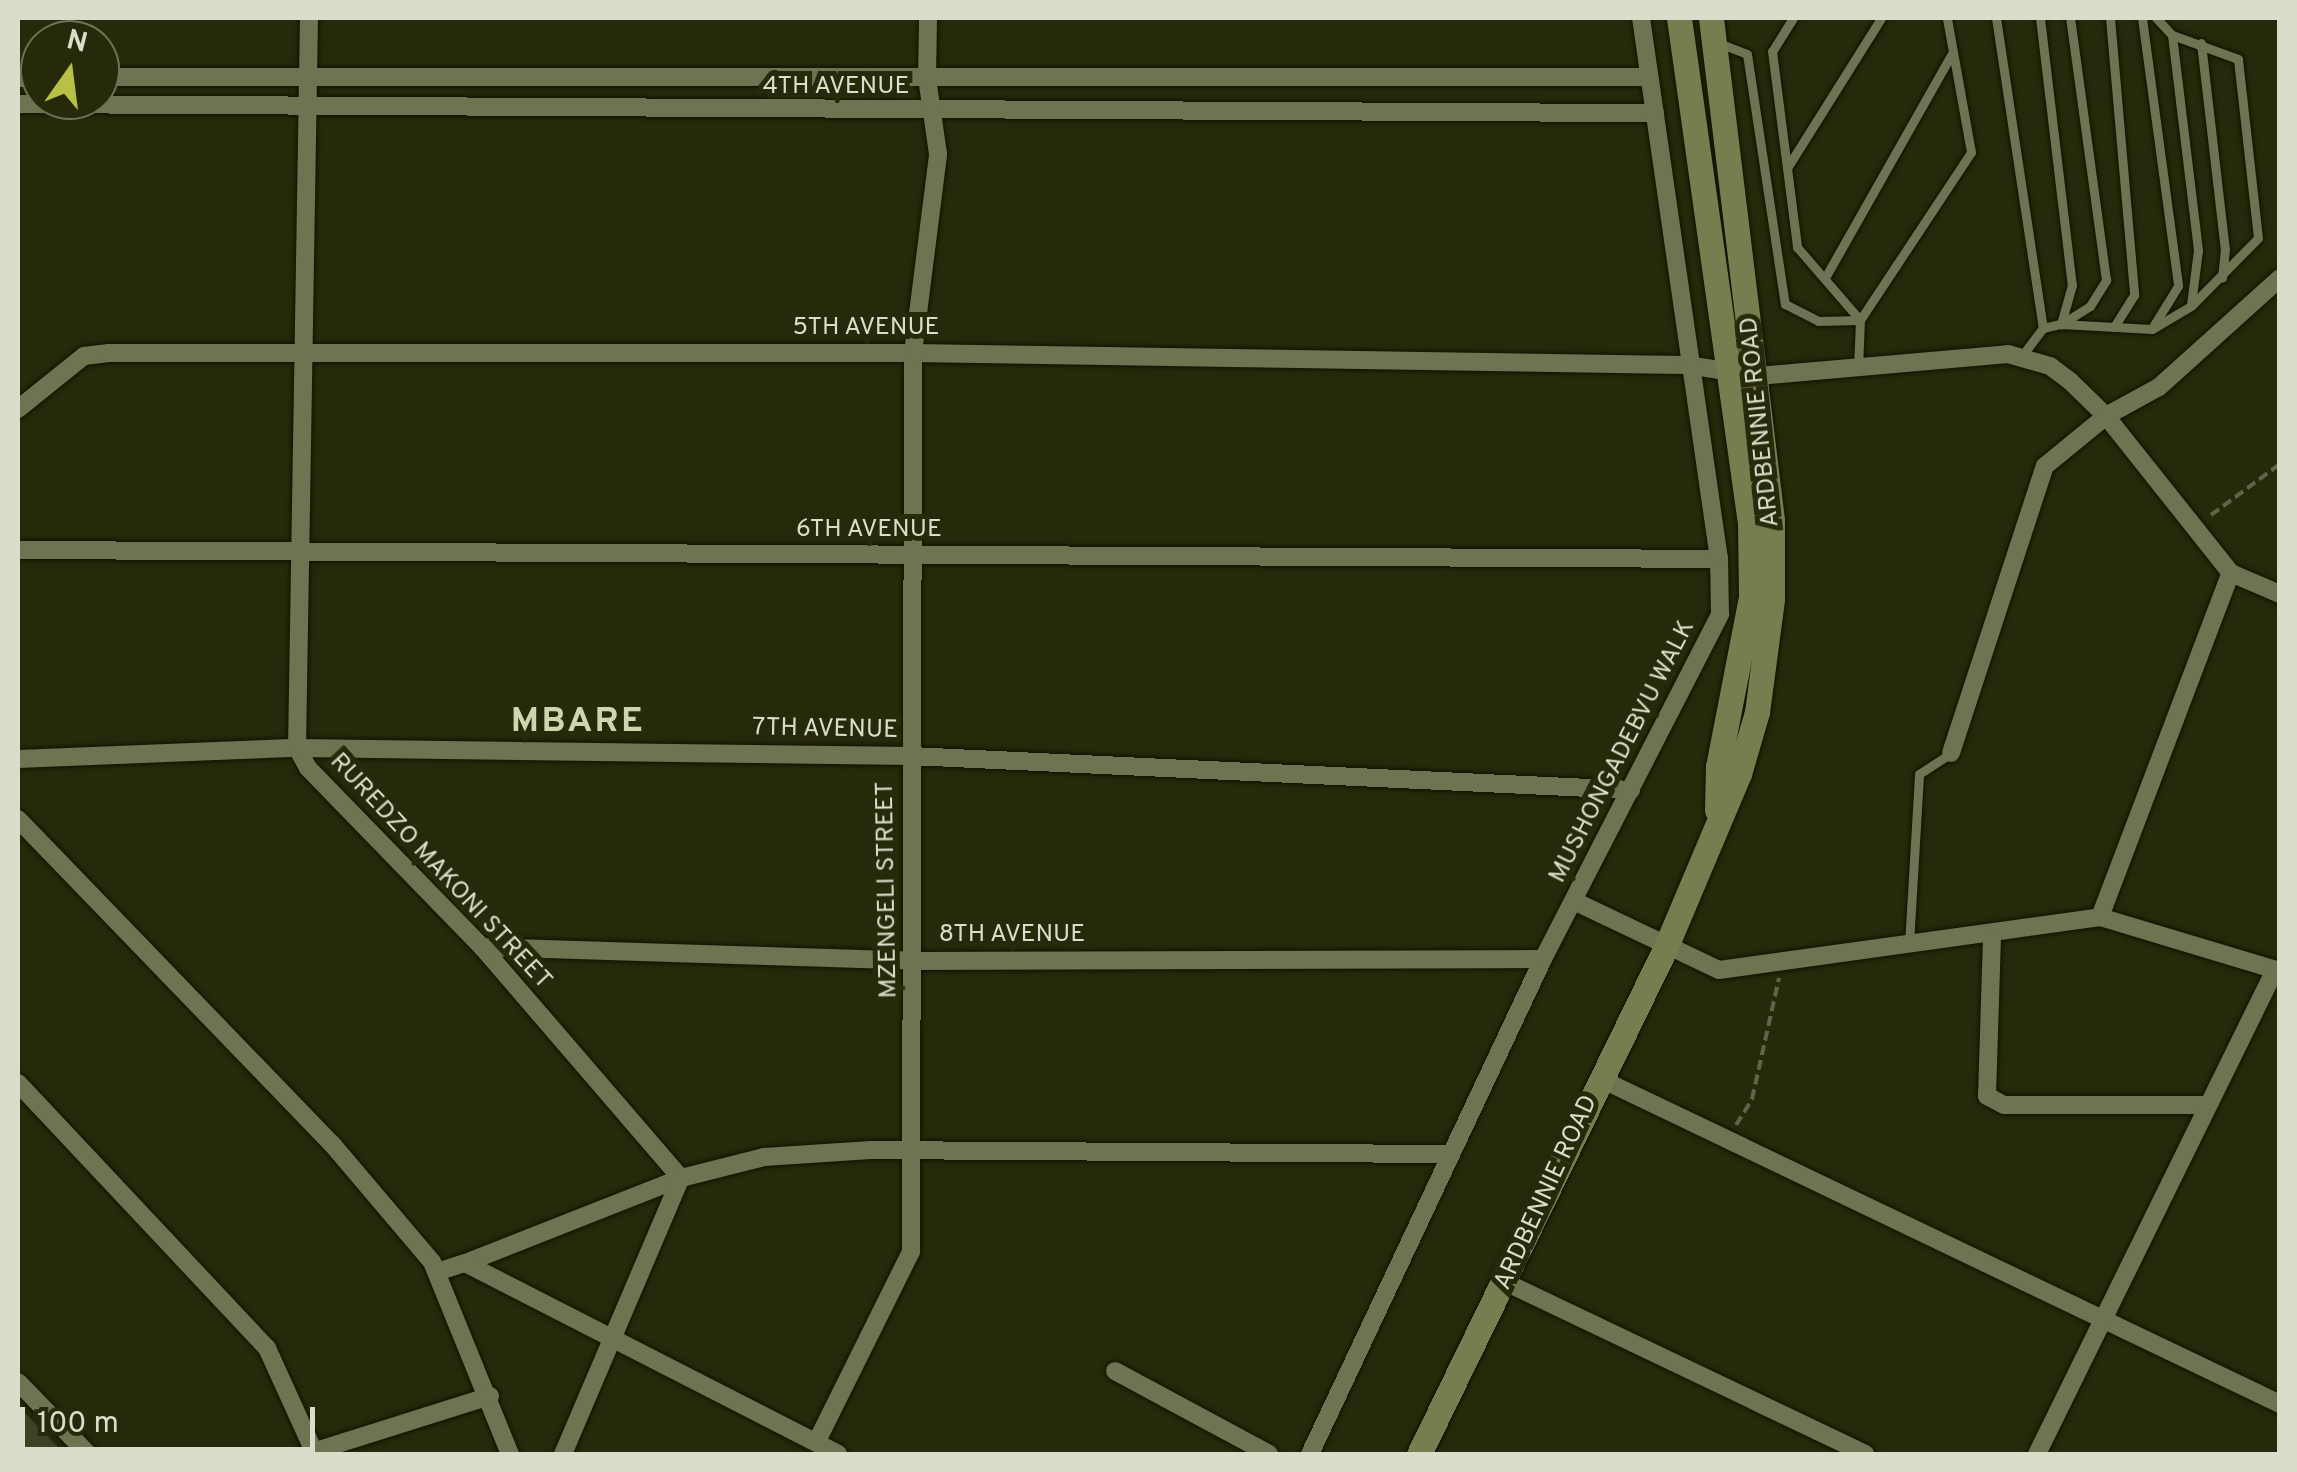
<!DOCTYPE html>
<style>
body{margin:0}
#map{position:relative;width:2297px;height:1472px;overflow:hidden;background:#272a0a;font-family:Overpass,sans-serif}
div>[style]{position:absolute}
.green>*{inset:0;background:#3e4126}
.path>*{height:4px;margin-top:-2px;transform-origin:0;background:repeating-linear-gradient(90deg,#616448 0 10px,transparent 0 15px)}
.roads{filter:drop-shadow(0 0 2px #111200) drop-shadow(0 0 2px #111200)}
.service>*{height:9px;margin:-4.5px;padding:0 4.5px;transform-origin:4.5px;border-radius:4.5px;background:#6f7351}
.minor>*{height:18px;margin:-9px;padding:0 9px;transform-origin:9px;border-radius:9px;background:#6f7351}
.secondary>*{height:25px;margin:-12.5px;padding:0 12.5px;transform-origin:12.5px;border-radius:12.5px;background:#787d4f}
span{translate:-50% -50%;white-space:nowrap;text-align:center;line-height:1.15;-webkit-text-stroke:10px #272a0a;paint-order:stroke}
.street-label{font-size:25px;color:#daddca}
.district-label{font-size:35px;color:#d0d5b0;font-weight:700;letter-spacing:2.5px}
.frame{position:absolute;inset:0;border:20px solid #daddca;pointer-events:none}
.north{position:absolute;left:20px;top:20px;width:100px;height:100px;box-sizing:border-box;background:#272a0a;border:2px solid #6f7257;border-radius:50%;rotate:14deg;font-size:28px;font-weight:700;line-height:40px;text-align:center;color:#daddca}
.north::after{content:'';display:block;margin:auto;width:35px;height:45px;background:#b8c147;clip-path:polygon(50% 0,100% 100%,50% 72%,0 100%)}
.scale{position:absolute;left:20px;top:1407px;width:295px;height:45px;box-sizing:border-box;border:5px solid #daddca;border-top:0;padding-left:12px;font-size:30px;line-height:35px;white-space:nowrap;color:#daddca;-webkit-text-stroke:8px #272a0a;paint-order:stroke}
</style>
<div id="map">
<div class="green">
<div style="clip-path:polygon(18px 1406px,65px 1454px,18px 1454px)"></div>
</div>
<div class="path">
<div style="left:2211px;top:515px;width:86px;rotate:-36.5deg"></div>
<div style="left:1736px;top:1125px;width:31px;rotate:-58deg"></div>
<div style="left:1752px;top:1099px;width:124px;rotate:-77.4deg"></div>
</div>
<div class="roads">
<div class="service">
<div style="left:1793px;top:18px;width:39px;rotate:122deg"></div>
<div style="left:1772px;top:51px;width:198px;rotate:82.7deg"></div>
<div style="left:1797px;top:247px;width:96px;rotate:49.2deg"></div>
<div style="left:1996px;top:18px;width:314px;rotate:81.4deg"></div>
<div style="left:2040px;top:18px;width:269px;rotate:83.2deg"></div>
<div style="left:2072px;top:285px;width:41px;rotate:105.8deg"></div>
<div style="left:2110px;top:18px;width:278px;rotate:85deg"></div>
<div style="left:2134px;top:295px;width:38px;rotate:122deg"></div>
<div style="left:2142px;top:18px;width:270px;rotate:82.3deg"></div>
<div style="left:2178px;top:286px;width:46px;rotate:121.6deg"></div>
<div style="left:2172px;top:35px;width:217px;rotate:83.1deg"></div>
<div style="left:2198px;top:250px;width:55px;rotate:97.3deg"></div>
<div style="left:1716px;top:42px;width:33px;rotate:21deg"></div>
<div style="left:1747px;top:54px;width:253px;rotate:81.4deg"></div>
<div style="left:1785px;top:304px;width:37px;rotate:27deg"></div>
<div style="left:1818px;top:321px;width:42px;rotate:-1.4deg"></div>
<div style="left:2201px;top:43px;width:207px;rotate:83.4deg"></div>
<div style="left:2225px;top:249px;width:29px;rotate:96deg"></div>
<div style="left:1787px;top:168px;width:177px;rotate:-57.9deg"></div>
<div style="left:1826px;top:276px;width:254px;rotate:-60.5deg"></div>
<div style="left:2063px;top:323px;width:32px;rotate:-32deg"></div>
<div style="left:2090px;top:306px;width:31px;rotate:-58deg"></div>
<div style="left:2106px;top:280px;width:264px;rotate:-97.8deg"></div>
<div style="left:2021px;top:357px;width:36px;rotate:-53deg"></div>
<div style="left:2043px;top:328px;width:18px;rotate:-13deg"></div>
<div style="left:2061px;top:324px;width:91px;rotate:3.1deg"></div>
<div style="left:2152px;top:329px;width:45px;rotate:-30.5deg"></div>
<div style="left:2191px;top:306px;width:95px;rotate:-45.4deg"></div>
<div style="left:2258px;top:238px;width:180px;rotate:-96.4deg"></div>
<div style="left:2238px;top:59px;width:70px;rotate:-160deg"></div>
<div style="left:2172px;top:35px;width:23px;rotate:-133deg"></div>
<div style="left:1858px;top:369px;width:49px;rotate:-87.7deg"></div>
<div style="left:1860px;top:320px;width:201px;rotate:-56.5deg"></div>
<div style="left:1971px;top:152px;width:136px;rotate:-100.2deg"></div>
<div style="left:1909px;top:944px;width:170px;rotate:-86.6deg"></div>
<div style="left:1919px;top:774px;width:38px;rotate:-33deg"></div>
</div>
<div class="minor">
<div style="left:309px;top:18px;width:730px;rotate:90.94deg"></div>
<div style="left:297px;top:748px;width:23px;rotate:61deg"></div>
<div style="left:308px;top:768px;width:250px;rotate:45.8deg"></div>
<div style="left:482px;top:947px;width:305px;rotate:49.3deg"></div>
<div style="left:681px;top:1178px;width:232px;rotate:158.5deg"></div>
<div style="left:100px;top:77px;width:1549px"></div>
<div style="left:18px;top:78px;width:22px"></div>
<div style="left:18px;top:104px;width:1637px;rotate:0.32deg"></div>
<div style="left:18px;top:409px;width:85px;rotate:-38.8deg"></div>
<div style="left:84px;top:356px;width:25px;rotate:-7deg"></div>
<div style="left:109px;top:353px;width:804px"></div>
<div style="left:913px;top:353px;width:774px;rotate:0.89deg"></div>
<div style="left:1687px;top:365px;width:72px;rotate:8.8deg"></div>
<div style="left:1758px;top:376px;width:251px;rotate:-5deg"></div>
<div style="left:2008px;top:354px;width:44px;rotate:15.9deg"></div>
<div style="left:2050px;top:366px;width:25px;rotate:37deg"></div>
<div style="left:2070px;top:381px;width:50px;rotate:44.2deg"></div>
<div style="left:2106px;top:416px;width:201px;rotate:51.5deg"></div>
<div style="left:2231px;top:573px;width:53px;rotate:23.2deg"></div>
<div style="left:18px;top:550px;width:1701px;rotate:0.3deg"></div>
<div style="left:1951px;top:753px;width:302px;rotate:-71.9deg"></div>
<div style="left:2045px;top:466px;width:79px;rotate:-39.3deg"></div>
<div style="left:2106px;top:416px;width:60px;rotate:-28.7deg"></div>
<div style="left:2159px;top:387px;width:163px;rotate:-42deg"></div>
<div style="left:18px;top:759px;width:279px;rotate:-2.3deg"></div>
<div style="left:297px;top:748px;width:614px;rotate:0.75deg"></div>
<div style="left:911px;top:756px;width:721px;rotate:2.7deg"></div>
<div style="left:18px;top:819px;width:452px;rotate:46deg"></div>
<div style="left:332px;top:1144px;width:155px;rotate:49.7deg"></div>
<div style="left:432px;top:1262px;width:207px;rotate:67.9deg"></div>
<div style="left:1576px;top:902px;width:158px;rotate:25.4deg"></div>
<div style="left:1719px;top:970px;width:385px;rotate:-7.9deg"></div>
<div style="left:2100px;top:917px;width:188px;rotate:16.7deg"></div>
<div style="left:2100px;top:917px;width:368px;rotate:-69.2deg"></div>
<div style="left:1992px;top:937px;width:159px;rotate:91.8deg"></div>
<div style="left:1987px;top:1096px;width:19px;rotate:28deg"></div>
<div style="left:2004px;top:1105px;width:204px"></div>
<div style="left:482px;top:947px;width:434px;rotate:1.8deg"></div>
<div style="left:916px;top:961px;width:627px;rotate:-0.18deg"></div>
<div style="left:1601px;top:1079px;width:753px;rotate:25.58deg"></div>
<div style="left:18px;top:1083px;width:364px;rotate:46.8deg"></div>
<div style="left:267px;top:1348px;width:116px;rotate:65.6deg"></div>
<div style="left:437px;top:1272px;width:29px;rotate:-18deg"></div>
<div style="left:465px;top:1263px;width:419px;rotate:27.1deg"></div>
<div style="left:1505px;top:1282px;width:399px;rotate:25.5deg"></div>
<div style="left:1115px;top:1371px;width:175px;rotate:28.3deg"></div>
<div style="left:18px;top:1382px;width:100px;rotate:45.8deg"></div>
<div style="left:817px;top:1441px;width:211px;rotate:-63.6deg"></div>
<div style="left:911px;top:1252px;width:899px;rotate:-89.87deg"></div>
<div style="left:913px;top:353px;width:201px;rotate:-82.8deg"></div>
<div style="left:938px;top:154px;width:77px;rotate:-98.2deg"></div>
<div style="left:927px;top:78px;width:60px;rotate:-89deg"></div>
<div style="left:306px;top:1454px;width:193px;rotate:-17.5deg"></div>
<div style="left:563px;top:1454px;width:300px;rotate:-66.9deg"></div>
<div style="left:681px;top:1178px;width:86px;rotate:-14.2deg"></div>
<div style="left:764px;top:1157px;width:107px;rotate:-3.7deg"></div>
<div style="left:871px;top:1150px;width:580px;rotate:0.4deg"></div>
<div style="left:1310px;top:1454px;width:547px;rotate:-64.79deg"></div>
<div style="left:1543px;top:959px;width:388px;rotate:-62.8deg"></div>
<div style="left:1720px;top:614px;width:55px;rotate:-91deg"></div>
<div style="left:1719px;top:559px;width:547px;rotate:-98.2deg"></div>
<div style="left:2037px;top:1454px;width:539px;rotate:-63.82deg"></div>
</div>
<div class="secondary">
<div style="left:1679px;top:18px;width:510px;rotate:82deg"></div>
<div style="left:1750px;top:523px;width:74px;rotate:89.2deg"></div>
<div style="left:1751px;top:597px;width:172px;rotate:101deg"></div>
<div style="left:1718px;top:766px;width:44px;rotate:91.3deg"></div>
<div style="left:1419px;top:1454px;width:562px;rotate:-64.03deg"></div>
<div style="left:1665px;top:949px;width:190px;rotate:-67.1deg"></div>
<div style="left:1739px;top:774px;width:65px;rotate:-73.8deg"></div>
<div style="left:1757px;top:712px;width:114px;rotate:-82.4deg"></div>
<div style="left:1772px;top:599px;width:79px;rotate:-90deg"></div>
<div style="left:1772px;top:520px;width:506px;rotate:-96.93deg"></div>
</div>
</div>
<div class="street-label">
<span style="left:836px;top:87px">4TH AVENUE</span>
<span style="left:866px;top:328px">5TH AVENUE</span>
<span style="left:1761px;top:422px;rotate:-96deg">ARDBENNIE ROAD</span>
<span style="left:869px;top:530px">6TH AVENUE</span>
<span style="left:825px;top:730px;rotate:1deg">7TH AVENUE</span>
<span style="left:1623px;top:752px;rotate:-63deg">MUSHONGADEBVU WALK</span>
<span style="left:440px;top:872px;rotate:47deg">RUREDZO MAKONI STREET</span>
<span style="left:888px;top:890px;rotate:-91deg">MZENGELI STREET</span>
<span style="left:1012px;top:935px">8TH AVENUE</span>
<span style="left:1547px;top:1193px;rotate:-65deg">ARDBENNIE ROAD</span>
</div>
<div class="district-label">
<span style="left:578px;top:722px">MBARE</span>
</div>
<div class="frame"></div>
<div class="north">N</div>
<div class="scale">100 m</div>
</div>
